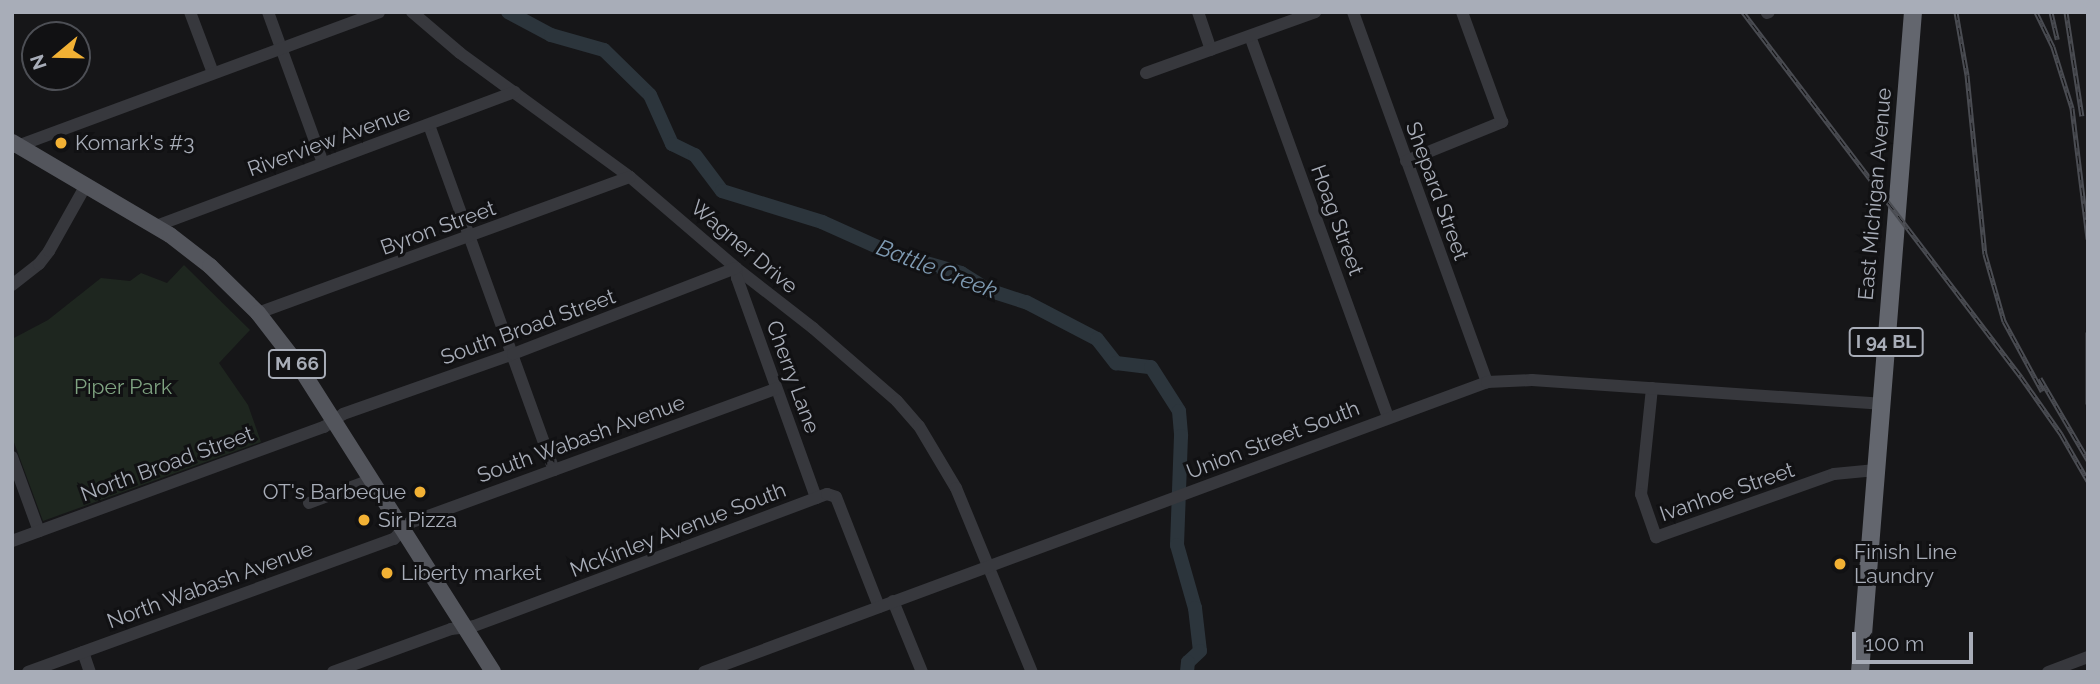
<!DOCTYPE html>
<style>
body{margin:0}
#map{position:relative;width:2100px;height:684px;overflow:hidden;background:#161618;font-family:Raleway,sans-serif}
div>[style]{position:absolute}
.green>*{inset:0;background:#1e261f}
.river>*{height:14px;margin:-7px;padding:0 7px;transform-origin:7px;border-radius:7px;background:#2c353c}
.minor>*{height:12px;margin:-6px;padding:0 6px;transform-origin:6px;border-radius:6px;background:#37383d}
.major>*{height:16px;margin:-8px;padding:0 8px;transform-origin:8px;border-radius:8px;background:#53555c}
.highway>*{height:18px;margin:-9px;padding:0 9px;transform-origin:9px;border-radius:9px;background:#63666e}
.rail>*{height:5px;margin-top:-2.5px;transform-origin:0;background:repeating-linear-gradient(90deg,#111113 0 8px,#4a4c52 0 16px);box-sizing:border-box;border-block:2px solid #4a4c52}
.dots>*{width:19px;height:19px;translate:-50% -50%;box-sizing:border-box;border:4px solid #111113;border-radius:50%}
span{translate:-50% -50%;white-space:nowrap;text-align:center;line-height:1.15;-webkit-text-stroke:6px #111113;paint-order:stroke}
.shield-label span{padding:2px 5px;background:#111113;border:2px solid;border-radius:5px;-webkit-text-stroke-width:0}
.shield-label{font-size:19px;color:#a8adb8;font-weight:700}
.street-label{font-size:21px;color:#a8adb8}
.poi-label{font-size:21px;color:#a8adb8}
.left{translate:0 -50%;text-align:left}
.right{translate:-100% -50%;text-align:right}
.park-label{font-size:21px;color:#7fa381}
.water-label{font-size:23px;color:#7f9bb3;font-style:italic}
.frame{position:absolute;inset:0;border:14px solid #a8adb8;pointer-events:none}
.north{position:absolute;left:21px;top:21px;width:70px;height:70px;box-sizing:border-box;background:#111113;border:2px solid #4d4f55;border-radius:50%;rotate:251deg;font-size:19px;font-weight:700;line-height:28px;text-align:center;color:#a8adb8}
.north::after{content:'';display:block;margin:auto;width:24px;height:32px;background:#f2b134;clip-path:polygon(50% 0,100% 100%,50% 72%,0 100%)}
.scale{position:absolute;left:1852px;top:632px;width:121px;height:32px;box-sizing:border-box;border:4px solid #a8adb8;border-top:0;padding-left:9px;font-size:21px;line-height:24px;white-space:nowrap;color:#a8adb8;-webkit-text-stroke:5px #111113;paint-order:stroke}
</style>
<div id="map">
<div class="green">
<div style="clip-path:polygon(184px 265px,250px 330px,219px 363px,248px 405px,261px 442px,43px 521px,12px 437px,12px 339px,48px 320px,101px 278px,130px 281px,141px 273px,167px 283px)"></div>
</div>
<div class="river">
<div style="left:508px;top:12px;width:49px;rotate:28.1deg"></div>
<div style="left:551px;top:35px;width:55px;rotate:15.8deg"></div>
<div style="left:604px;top:50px;width:64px;rotate:44.4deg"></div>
<div style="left:650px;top:95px;width:54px;rotate:65.8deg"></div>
<div style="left:672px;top:144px;width:25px;rotate:26deg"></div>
<div style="left:695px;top:155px;width:45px;rotate:53.1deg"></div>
<div style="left:722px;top:191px;width:105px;rotate:17.2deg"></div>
<div style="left:822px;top:222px;width:76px;rotate:24.2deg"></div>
<div style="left:891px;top:253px;width:73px;rotate:15.9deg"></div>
<div style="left:961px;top:273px;width:32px;rotate:32deg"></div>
<div style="left:988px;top:290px;width:40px;rotate:18deg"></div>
<div style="left:1026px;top:302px;width:80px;rotate:27.5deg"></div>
<div style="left:1097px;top:339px;width:31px;rotate:52deg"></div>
<div style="left:1116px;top:363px;width:35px;rotate:7deg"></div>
<div style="left:1151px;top:367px;width:52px;rotate:57.5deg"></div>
<div style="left:1179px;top:411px;width:25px;rotate:85deg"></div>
<div style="left:1181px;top:436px;width:109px;rotate:92.1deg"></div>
<div style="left:1177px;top:545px;width:66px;rotate:74.1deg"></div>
<div style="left:1195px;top:608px;width:43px;rotate:83.4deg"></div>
<div style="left:1200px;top:651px;width:16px;rotate:137deg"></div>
<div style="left:1188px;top:662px;width:10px;rotate:96deg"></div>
</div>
<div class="minor">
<div style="left:190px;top:12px;width:65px;rotate:69.3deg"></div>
<div style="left:268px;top:12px;width:161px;rotate:70deg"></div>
<div style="left:412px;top:12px;width:63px;rotate:40.5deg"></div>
<div style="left:460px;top:53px;width:210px;rotate:36.1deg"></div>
<div style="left:630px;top:177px;width:140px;rotate:40.6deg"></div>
<div style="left:736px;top:268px;width:98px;rotate:37.9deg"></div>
<div style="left:813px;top:328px;width:111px;rotate:41deg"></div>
<div style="left:897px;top:401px;width:33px;rotate:49deg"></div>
<div style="left:919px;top:426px;width:72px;rotate:59.2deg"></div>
<div style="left:956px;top:488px;width:199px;rotate:67.6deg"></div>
<div style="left:1198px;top:12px;width:40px;rotate:71.1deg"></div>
<div style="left:1353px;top:12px;width:394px;rotate:70.1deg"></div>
<div style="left:1767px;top:13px;width:2px;rotate:-27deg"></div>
<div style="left:1250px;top:36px;width:405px;rotate:70.1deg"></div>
<div style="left:1146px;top:73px;width:180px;rotate:-19.8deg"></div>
<div style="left:429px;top:125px;width:367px;rotate:70.1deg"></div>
<div style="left:15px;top:147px;width:388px;rotate:-20.3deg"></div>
<div style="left:1406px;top:161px;width:104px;rotate:-22.1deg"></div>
<div style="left:1502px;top:122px;width:117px;rotate:-110deg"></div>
<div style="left:156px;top:226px;width:383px;rotate:-20.5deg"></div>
<div style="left:736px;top:268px;width:10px;rotate:84deg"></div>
<div style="left:737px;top:278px;width:234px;rotate:70.2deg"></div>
<div style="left:12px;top:285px;width:34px;rotate:-38deg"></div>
<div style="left:39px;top:264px;width:16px;rotate:-52deg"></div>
<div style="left:49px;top:251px;width:76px;rotate:-60.7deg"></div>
<div style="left:258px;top:313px;width:396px;rotate:-20.1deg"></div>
<div style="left:1652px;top:388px;width:107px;rotate:95.9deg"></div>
<div style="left:1641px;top:494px;width:46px;rotate:70.8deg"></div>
<div style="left:1656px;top:537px;width:189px;rotate:-19.5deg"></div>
<div style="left:1834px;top:474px;width:42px;rotate:-5.4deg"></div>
<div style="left:12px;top:457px;width:79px;rotate:70deg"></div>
<div style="left:309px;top:503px;width:65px;rotate:-20.7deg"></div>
<div style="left:12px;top:541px;width:332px;rotate:-20.1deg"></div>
<div style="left:324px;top:427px;width:23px;rotate:-34deg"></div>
<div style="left:343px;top:414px;width:180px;rotate:-19.4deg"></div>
<div style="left:513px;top:354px;width:239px;rotate:-21.1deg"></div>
<div style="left:893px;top:601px;width:77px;rotate:67.8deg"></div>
<div style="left:83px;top:652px;width:21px;rotate:71deg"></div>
<div style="left:28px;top:672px;width:389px;rotate:-20deg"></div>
<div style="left:394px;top:539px;width:22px;rotate:-47deg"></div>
<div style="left:409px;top:523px;width:391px;rotate:-20.1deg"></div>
<div style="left:333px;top:672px;width:126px;rotate:-20deg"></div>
<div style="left:451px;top:629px;width:23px;rotate:-7deg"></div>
<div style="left:474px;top:626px;width:377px;rotate:-20.5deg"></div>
<div style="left:827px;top:494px;width:9px;rotate:18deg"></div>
<div style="left:836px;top:497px;width:118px;rotate:68.6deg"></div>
<div style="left:704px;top:672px;width:835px;rotate:-20.32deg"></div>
<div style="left:1487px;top:382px;width:45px;rotate:-2.5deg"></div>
<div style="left:1532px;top:380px;width:350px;rotate:3.9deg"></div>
<div style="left:2048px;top:672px;width:43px;rotate:-20.6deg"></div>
</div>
<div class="major">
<div style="left:12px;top:142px;width:183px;rotate:30.5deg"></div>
<div style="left:170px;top:235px;width:51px;rotate:37.8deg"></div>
<div style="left:210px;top:266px;width:67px;rotate:44.4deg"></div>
<div style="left:258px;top:313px;width:67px;rotate:52.3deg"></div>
<div style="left:299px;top:366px;width:362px;rotate:57.6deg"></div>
</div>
<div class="highway">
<div style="left:1860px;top:672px;width:662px;rotate:-85.41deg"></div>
</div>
<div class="rail">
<div style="left:1743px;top:12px;width:459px;rotate:52.7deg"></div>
<div style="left:2021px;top:377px;width:70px;rotate:54.9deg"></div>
<div style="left:2061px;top:434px;width:54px;rotate:60.1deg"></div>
<div style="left:1956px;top:12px;width:64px;rotate:80.1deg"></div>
<div style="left:1967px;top:75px;width:180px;rotate:84.3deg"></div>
<div style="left:1985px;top:254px;width:70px;rotate:74.2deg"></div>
<div style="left:2004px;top:321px;width:80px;rotate:61.5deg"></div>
<div style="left:2036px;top:12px;width:39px;rotate:64deg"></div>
<div style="left:2053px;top:47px;width:64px;rotate:72.7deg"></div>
<div style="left:2072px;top:108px;width:132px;rotate:83deg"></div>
<div style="left:2051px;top:12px;width:28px;rotate:77deg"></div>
<div style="left:2066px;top:12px;width:105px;rotate:81.3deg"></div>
<div style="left:2088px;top:332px;width:72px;rotate:90deg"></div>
<div style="left:2040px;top:378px;width:95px;rotate:59.7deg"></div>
</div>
<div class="dots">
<div style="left:61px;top:143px;background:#f2b134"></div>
<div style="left:420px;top:492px;background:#f2b134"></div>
<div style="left:364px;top:520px;background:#f2b134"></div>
<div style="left:1840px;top:564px;background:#f2b134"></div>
<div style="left:387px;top:573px;background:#f2b134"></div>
</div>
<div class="shield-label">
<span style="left:1886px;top:342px">I 94 BL</span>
<span style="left:297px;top:364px">M 66</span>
</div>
<div class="street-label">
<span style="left:329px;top:141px;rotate:-20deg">Riverview Avenue</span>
<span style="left:1437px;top:191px;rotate:70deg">Shepard Street</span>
<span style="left:1875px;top:194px;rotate:-85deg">East Michigan Avenue</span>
<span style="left:1337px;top:220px;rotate:70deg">Hoag Street</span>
<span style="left:438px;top:228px;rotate:-20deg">Byron Street</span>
<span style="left:744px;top:247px;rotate:40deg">Wagner Drive</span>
<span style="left:528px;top:327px;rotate:-20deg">South Broad Street</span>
<span style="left:793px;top:377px;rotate:70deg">Cherry Lane</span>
<span style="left:581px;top:439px;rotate:-20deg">South Wabash Avenue</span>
<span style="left:1273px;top:440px;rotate:-21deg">Union Street South</span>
<span style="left:167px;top:464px;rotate:-20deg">North Broad Street</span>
<span style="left:1727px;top:492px;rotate:-19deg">Ivanhoe Street</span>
<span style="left:678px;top:530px;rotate:-21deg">McKinley Avenue South</span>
<span style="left:210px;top:585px;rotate:-20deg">North Wabash Avenue</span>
</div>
<div class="poi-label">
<span class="left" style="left:75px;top:143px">Komark's #3</span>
<span class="right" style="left:406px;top:492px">OT's Barbeque</span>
<span class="left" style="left:378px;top:520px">Sir Pizza</span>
<span class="left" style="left:1854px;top:564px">Finish Line<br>Laundry</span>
<span class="left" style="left:401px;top:573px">Liberty market</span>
</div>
<div class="park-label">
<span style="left:123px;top:387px">Piper Park</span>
</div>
<div class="water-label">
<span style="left:937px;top:269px;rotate:21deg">Battle Creek</span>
</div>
<div class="frame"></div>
<div class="north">N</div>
<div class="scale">100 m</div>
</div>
